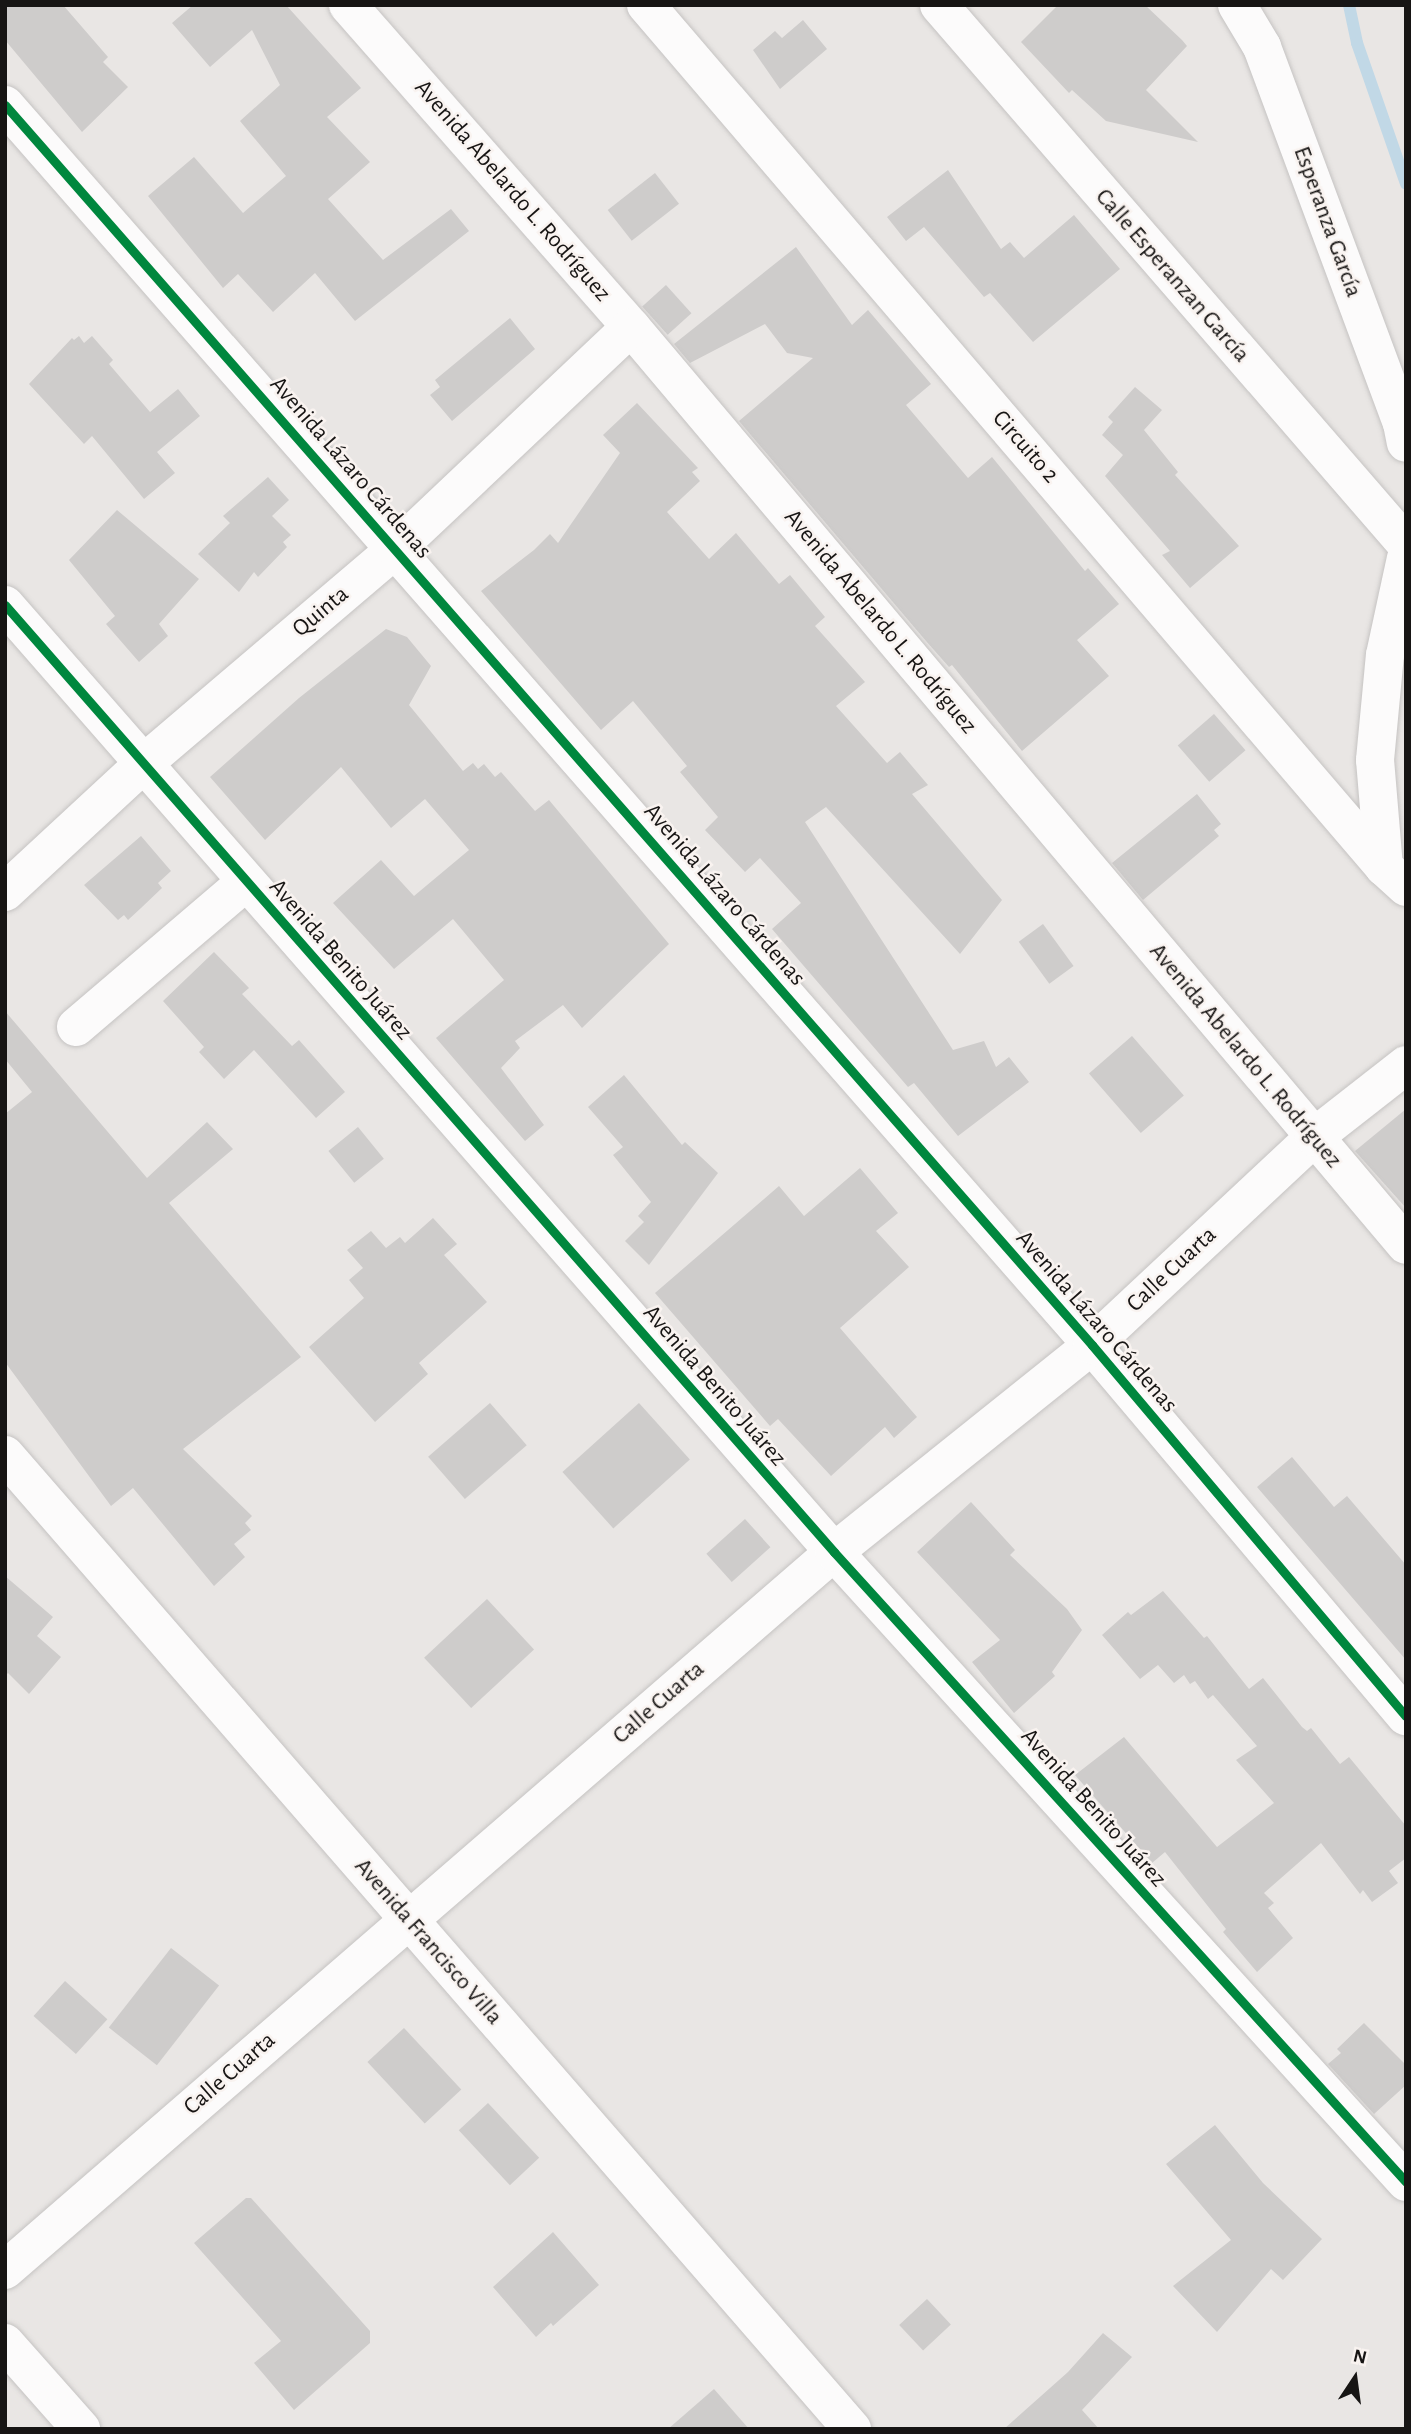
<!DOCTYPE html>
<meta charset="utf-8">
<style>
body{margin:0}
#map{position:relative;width:1411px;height:2434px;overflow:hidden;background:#e9e6e4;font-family:"Alegreya Sans",sans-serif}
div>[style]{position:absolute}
.stream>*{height:12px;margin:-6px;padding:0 6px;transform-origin:6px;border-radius:6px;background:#c1d8e6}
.building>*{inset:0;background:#cecccb;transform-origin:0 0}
.roads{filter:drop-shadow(0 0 2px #c5c3c2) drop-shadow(0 0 2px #c5c3c2)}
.minor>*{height:38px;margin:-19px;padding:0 19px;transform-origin:19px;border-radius:19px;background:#fcfbfb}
.cycleway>*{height:9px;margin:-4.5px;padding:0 4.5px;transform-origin:4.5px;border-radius:4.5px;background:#00873e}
span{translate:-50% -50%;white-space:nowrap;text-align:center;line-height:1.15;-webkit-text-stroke:5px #f9f3f0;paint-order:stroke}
.street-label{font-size:24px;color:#171514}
.frame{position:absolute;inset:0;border:7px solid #171514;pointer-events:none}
.north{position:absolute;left:1320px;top:2343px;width:70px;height:70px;-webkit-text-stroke:5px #f9f3f0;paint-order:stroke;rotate:13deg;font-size:19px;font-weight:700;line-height:28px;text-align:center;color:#171514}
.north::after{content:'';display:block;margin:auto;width:24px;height:32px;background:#171514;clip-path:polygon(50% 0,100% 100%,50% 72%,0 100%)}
</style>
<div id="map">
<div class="stream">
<div style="left:1349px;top:5px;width:39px;rotate:78deg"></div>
<div style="left:1357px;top:43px;width:149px;rotate:70.8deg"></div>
</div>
<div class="building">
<div style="clip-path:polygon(5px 5px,63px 5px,108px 57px,103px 62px,128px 87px,82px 132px,5px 40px)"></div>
<div style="clip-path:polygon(193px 5px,286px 5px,361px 88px,327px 117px,370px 162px,328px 199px,383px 260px,451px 209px,469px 231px,355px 321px,315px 273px,273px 312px,238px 274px,223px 288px,148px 196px,194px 157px,243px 213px,286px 176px,240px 121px,280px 85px,252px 30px,210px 67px,172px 23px)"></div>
<div style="clip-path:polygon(1058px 5px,1145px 5px,1182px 40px,1187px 46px,1146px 90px,1198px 142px,1106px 121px,1072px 90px,1069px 93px,1021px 42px)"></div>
<div style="clip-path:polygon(803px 20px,827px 49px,780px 89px,753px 50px,775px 31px,782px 38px)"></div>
<div style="clip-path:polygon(948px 170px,1001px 249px,1010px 242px,1024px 258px,1074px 215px,1120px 269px,1033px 342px,990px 293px,984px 297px,924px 227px,906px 241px,887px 217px)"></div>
<div style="left:655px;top:173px;width:39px;height:60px;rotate:52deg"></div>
<div style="clip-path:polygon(796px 247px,852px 325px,868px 310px,931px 384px,906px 405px,968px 478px,992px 457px,1085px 571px,1088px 568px,1119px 604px,1077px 640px,1109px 676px,1022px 751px,952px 665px,949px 667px,926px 641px,739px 421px,813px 358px,787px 353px,765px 324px,690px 363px,674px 344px)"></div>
<div style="left:666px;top:285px;width:38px;height:32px;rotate:48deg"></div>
<div style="clip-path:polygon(510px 318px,535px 349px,452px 421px,430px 395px,440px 387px,435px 380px)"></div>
<div style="clip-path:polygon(79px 336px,84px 343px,92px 336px,113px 360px,109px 364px,150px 412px,178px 389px,200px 416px,157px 452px,175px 473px,144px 499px,92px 436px,84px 444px,29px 384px,72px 338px,74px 340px)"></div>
<div style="clip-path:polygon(1135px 387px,1162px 410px,1144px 430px,1178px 472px,1175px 475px,1239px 546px,1190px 588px,1162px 555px,1170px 551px,1105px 476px,1123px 455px,1102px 435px,1113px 422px,1108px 417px)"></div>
<div style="clip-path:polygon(637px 403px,698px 468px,692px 472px,700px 481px,667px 512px,709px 559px,736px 533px,779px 584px,790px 575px,825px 617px,815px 626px,865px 682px,836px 706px,887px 763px,900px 752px,928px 785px,912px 794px,1002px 900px,960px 954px,826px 807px,805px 822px,953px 1050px,984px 1041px,996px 1067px,1009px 1057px,1029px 1082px,958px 1136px,914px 1083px,908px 1087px,772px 929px,801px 903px,760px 858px,745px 872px,705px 830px,718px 817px,680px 772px,687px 766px,633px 701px,601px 730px,481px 591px,534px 550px,550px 534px,558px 543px,620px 453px,603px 435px)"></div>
<div style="clip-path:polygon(268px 477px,289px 500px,272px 516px,291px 535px,283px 542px,287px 547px,258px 577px,254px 572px,239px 592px,198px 554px,230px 523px,223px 516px)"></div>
<div style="clip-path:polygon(117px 510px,199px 579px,159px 624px,168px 636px,139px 662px,106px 624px,115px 616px,69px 560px)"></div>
<div style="clip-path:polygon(386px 629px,407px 637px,431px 666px,409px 705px,463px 771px,473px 763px,478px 769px,484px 764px,495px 777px,501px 772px,535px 811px,549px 800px,669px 944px,582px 1028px,563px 1005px,515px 1041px,520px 1048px,501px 1068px,544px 1125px,525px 1141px,436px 1038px,504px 980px,453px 919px,394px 969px,333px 903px,381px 860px,414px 896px,469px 850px,425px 799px,391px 828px,341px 767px,265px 840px,210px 777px,299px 698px)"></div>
<div style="left:1214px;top:714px;width:48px;height:48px;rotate:49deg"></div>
<div style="clip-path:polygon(1197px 794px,1221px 824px,1214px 830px,1219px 836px,1143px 900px,1112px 863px)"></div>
<div style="clip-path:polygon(141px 836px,171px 871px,158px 883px,162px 888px,141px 908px,128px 920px,124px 915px,118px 920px,84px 885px)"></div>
<div style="left:1043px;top:924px;width:52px;height:30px;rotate:54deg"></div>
<div style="clip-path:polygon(214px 952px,249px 988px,242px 994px,292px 1046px,299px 1040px,345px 1092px,316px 1118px,254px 1050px,224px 1079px,199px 1052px,204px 1047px,163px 1001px)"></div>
<div style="clip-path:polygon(5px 1011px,147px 1178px,207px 1122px,233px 1149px,169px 1203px,301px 1357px,183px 1449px,252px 1516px,245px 1523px,251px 1530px,234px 1544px,245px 1557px,214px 1586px,133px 1488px,111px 1506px,5px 1362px,5px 1114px,32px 1092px,5px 1059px)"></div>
<div style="left:1132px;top:1036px;width:79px;height:57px;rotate:49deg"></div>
<div style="clip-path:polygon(624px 1075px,682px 1145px,685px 1142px,718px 1173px,649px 1265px,625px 1241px,644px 1222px,638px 1216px,651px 1202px,613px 1155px,623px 1147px,588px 1107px)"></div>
<div style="clip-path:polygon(1406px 1109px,1406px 1208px,1355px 1151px)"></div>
<div style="left:358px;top:1127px;width:41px;height:38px;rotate:51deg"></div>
<div style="clip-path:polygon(860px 1168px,898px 1213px,876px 1231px,909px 1267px,840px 1328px,917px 1417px,894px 1438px,885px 1427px,831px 1476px,778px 1419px,770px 1426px,655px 1293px,779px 1186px,804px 1216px)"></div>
<div style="clip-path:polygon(433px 1218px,457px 1244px,444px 1255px,487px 1302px,419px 1363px,428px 1374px,375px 1422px,309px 1347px,364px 1298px,349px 1280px,363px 1268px,347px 1250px,371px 1231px,386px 1248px,400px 1237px,405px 1243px)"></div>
<div style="left:490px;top:1403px;width:56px;height:82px;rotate:49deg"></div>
<div style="left:639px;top:1403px;width:76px;height:103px;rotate:48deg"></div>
<div style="clip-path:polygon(1292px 1457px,1334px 1507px,1347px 1496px,1406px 1565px,1406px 1660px,1257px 1487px)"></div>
<div style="clip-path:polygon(971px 1502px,1015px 1550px,1010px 1555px,1067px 1609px,1082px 1630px,1052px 1672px,1055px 1676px,1014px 1713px,972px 1662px,1000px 1640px,917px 1552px)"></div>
<div style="left:745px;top:1519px;width:38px;height:52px;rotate:48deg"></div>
<div style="clip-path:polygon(5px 1576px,53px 1617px,37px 1636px,61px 1657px,29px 1694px,8px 1673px,5px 1676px)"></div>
<div style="clip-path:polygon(1163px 1591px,1204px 1638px,1207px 1636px,1249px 1689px,1263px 1678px,1302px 1727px,1307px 1731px,1311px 1728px,1340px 1764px,1349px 1757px,1406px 1826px,1406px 1858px,1389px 1871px,1398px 1883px,1372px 1902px,1363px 1890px,1360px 1894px,1321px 1843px,1264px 1893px,1274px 1903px,1268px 1908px,1293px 1938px,1257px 1972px,1223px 1932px,1226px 1929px,1165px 1852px,1152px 1863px,1075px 1775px,1124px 1737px,1217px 1847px,1274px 1803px,1236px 1760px,1257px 1746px,1213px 1695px,1208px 1699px,1195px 1681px,1190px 1684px,1184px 1675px,1174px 1683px,1158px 1665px,1140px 1679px,1102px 1635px,1128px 1612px,1131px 1615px)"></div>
<div style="left:487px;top:1599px;width:69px;height:86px;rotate:47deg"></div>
<div style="left:171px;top:1948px;width:61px;height:101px;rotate:38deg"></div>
<div style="left:65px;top:1981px;width:57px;height:47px;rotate:42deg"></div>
<div style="clip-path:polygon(1364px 2023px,1406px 2065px,1406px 2085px,1374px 2114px,1328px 2064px,1341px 2053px,1337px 2049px)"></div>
<div style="left:404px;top:2028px;width:84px;height:50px;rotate:47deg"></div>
<div style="left:488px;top:2103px;width:75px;height:40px;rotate:47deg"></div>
<div style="clip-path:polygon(1215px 2125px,1263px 2183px,1322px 2239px,1283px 2280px,1271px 2269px,1217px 2332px,1173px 2286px,1231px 2240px,1166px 2164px)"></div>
<div style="clip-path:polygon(246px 2198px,251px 2198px,370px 2331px,370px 2343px,294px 2410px,254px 2363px,281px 2341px,194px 2243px)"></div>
<div style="clip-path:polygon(553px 2232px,599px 2285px,553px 2326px,551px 2323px,536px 2337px,493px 2287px)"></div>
<div style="left:927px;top:2299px;width:35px;height:38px;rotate:47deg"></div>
<div style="clip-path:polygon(1103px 2333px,1132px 2357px,1082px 2410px,1099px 2429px,1004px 2429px,1068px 2372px)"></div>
<div style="clip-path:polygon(714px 2389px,749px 2429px,668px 2429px)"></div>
</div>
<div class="roads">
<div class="minor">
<div style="left:348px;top:5px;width:429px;rotate:48.7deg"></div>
<div style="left:631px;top:327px;width:1201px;rotate:49.83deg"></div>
<div style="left:646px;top:5px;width:1135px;rotate:49.43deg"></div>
<div style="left:1384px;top:867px;width:30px;rotate:42deg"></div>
<div style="left:939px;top:5px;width:713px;rotate:49.09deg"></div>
<div style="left:1237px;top:5px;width:49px;rotate:59.2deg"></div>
<div style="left:1262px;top:47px;width:401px;rotate:69.6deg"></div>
<div style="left:1402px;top:423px;width:20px;rotate:79deg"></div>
<div style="left:5px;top:105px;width:1649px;rotate:48.76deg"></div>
<div style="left:1092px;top:1345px;width:486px;rotate:49.8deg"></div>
<div style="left:5px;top:605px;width:1259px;rotate:48.8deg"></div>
<div style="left:834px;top:1552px;width:851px;rotate:47.76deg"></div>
<div style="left:1384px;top:867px;width:107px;rotate:-94.8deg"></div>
<div style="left:1375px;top:760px;width:105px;rotate:-84.6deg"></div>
<div style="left:1385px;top:655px;width:99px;rotate:-77.8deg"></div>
<div style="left:5px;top:892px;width:188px;rotate:-42.8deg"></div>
<div style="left:143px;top:764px;width:332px;rotate:-40.4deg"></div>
<div style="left:396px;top:549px;width:323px;rotate:-43.4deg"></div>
<div style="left:76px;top:1027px;width:223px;rotate:-40.5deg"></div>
<div style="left:5px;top:1455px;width:1291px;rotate:48.99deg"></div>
<div style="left:5px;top:2270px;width:1097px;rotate:-40.9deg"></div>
<div style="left:834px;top:1552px;width:331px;rotate:-38.7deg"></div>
<div style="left:1092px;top:1345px;width:304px;rotate:-43.1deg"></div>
<div style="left:1314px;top:1137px;width:117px;rotate:-38deg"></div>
<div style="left:5px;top:2343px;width:115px;rotate:48.5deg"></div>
</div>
</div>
<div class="cycleway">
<div style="left:5px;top:105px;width:1649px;rotate:48.76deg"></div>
<div style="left:1092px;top:1345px;width:486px;rotate:49.8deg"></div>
<div style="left:5px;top:605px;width:1259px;rotate:48.8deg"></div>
<div style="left:834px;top:1552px;width:851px;rotate:47.76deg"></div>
</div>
<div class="street-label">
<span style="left:512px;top:191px;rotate:49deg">Avenida Abelardo L. Rodríguez</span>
<span style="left:1327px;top:222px;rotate:70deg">Esperanza García</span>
<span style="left:1172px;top:276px;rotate:49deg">Calle Esperanzan García</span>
<span style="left:1025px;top:447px;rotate:49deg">Circuito 2</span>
<span style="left:350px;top:468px;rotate:49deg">Avenida Lázaro Cárdenas</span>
<span style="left:321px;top:612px;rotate:-40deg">Quinta</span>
<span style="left:880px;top:622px;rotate:50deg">Avenida Abelardo L. Rodríguez</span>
<span style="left:724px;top:895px;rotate:49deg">Avenida Lázaro Cárdenas</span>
<span style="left:340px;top:960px;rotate:49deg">Avenida Benito Juárez</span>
<span style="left:1245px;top:1056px;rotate:50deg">Avenida Abelardo L. Rodríguez</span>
<span style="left:1172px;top:1270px;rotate:-43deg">Calle Cuarta</span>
<span style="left:1096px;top:1322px;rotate:49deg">Avenida Lázaro Cárdenas</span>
<span style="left:714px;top:1386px;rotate:49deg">Avenida Benito Juárez</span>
<span style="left:659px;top:1703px;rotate:-41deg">Calle Cuarta</span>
<span style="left:1093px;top:1808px;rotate:48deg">Avenida Benito Juárez</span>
<span style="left:428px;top:1942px;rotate:49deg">Avenida Francisco Villa</span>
<span style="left:230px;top:2074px;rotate:-41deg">Calle Cuarta</span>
</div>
<div class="frame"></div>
<div class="north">N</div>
</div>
